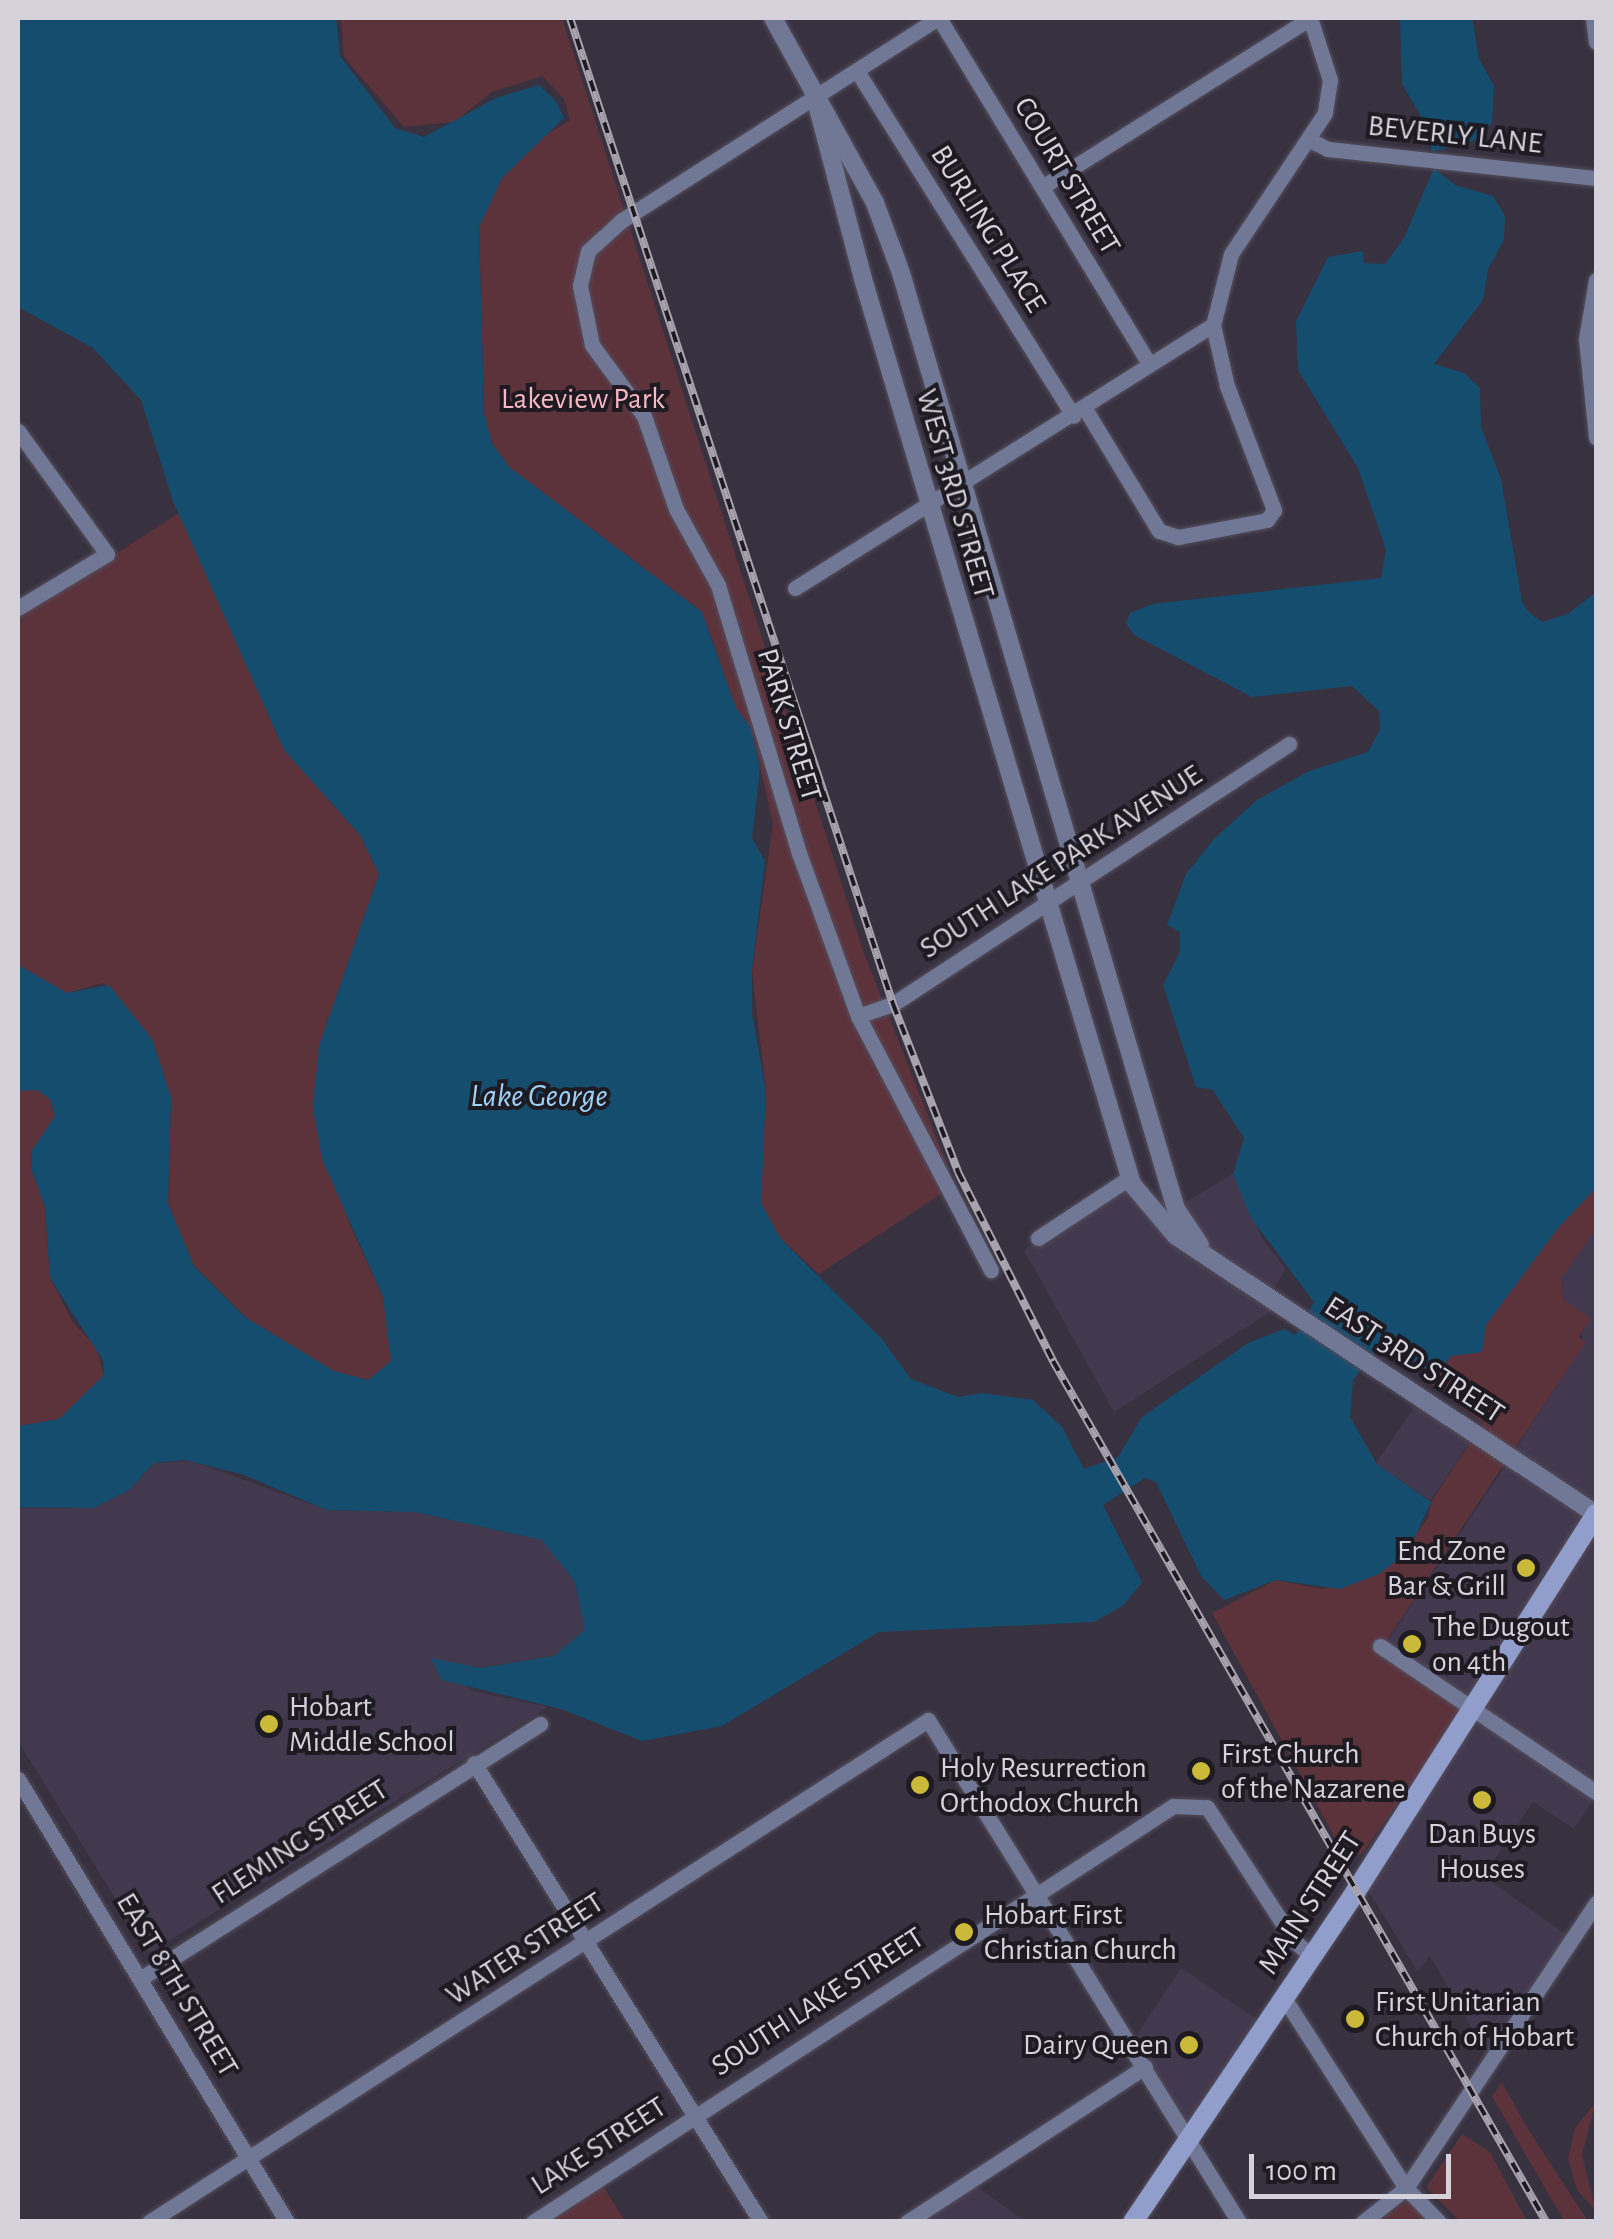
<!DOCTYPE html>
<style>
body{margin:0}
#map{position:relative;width:1614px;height:2239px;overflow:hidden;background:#373140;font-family:"Alegreya Sans",sans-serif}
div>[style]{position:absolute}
.built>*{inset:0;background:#42394e;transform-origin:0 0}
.green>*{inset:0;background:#5c323b}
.water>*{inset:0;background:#154d6f}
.roads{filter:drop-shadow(0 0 2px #544e5c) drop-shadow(0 0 2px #544e5c)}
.minor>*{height:15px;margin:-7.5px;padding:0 7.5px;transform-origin:7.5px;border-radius:7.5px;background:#707895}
.tertiary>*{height:18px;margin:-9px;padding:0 9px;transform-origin:9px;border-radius:9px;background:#707895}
.secondary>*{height:20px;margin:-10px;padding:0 10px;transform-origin:10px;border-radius:10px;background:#919dcb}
.rail>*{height:8px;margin-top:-4px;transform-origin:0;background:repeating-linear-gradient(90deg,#1d1a21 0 11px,#a7a3ae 0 22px);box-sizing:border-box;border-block:2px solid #a7a3ae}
.dots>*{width:28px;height:28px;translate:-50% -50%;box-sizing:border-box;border:5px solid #1d1a21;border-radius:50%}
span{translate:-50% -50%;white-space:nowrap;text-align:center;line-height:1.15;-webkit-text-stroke:8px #1d1a21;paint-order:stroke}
.street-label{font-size:30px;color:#d6d2dc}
.park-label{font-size:30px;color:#fab7c4}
.poi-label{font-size:30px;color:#d6d2dc}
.right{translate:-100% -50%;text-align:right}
.left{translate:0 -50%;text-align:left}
.water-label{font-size:32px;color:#9cd2f9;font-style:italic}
.frame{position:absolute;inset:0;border:20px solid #d6d2dc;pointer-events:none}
.scale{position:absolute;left:1249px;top:2154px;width:202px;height:45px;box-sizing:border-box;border:5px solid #d6d2dc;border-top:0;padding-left:12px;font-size:30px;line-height:35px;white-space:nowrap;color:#d6d2dc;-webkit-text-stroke:8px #1d1a21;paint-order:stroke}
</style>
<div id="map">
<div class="built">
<div style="clip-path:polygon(1233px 1174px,1263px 1240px,1286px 1269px,1269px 1296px,1204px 1248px,1177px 1207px)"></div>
<div style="clip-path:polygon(1129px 1182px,1278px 1307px,1114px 1412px,1024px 1250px)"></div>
<div style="clip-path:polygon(1596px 1229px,1596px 1510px,1512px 1455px,1585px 1342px,1564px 1300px,1561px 1277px)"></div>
<div style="left:1420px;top:1398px;width:66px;height:79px;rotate:34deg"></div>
<div style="left:1510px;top:1459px;width:100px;height:230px;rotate:34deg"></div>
<div style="clip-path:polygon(192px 1461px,327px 1510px,415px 1512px,542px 1540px,575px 1582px,586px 1630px,554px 1656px,481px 1668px,432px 1659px,472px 1691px,548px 1707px,149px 1953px,18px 1741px,18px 1507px,93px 1508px,129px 1490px,154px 1463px)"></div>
<div style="clip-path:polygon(1596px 1517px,1596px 1795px,1574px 1829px,1533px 1802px,1483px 1876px,1571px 1938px,1490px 2060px,1430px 1956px,1418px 1972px,1364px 1883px)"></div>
<div style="clip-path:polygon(1181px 1968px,1263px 2023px,1188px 2133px,1132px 2042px)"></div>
<div style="clip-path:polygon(971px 2183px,1025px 2221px,912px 2222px)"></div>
</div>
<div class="green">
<div style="clip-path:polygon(341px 18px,562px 18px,864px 953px,955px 1185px,819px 1274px,780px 1238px,760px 1203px,766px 1091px,752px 970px,773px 824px,751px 728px,736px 708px,702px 612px,509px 467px,492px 443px,484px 413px,479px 227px,502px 178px,533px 143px,570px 120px,564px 99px,542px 76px,492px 92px,454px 122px,404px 127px,344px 57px)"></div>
<div style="clip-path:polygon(179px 513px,284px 750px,360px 835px,379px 874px,319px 1046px,349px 1223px,383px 1297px,391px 1347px,391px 1361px,369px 1380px,334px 1371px,245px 1317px,194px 1266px,168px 1204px,171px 1097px,152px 1039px,103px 983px,67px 993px,18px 965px,18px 617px)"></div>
<div style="clip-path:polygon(37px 1090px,50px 1099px,55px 1116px,32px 1150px,31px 1168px,45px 1207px,50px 1278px,72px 1321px,96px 1347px,104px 1376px,59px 1419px,18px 1426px,18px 1091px)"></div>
<div style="clip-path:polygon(1596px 1164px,1596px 1229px,1561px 1278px,1564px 1300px,1591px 1319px,1579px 1337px,1586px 1342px,1381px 1649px,1465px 1708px,1362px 1854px,1345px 1856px,1212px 1613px,1276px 1580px,1322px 1589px,1379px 1574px,1393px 1563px,1428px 1518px,1431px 1502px,1483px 1423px,1430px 1384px)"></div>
<div style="clip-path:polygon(1502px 2082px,1528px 2129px,1588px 2221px,1564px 2221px,1492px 2096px)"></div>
<div style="clip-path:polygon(1596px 2102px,1582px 2155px,1596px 2211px,1577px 2190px,1568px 2159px,1575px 2128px)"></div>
<div style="clip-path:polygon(1462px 2134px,1490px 2152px,1527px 2221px,1460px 2221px,1426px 2187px)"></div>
<div style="clip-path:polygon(600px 2181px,625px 2221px,540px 2222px)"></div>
<div style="clip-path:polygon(1408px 2200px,1430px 2222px,1377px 2222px)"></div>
</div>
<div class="water">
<div style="clip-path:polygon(18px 18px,336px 18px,340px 56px,395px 128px,424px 137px,496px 98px,539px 85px,556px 101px,564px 118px,502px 178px,479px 227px,484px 413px,492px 443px,509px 467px,702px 612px,736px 708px,751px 728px,760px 768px,752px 838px,765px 861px,752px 970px,752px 1014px,766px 1091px,761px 1203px,780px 1238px,882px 1339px,911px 1379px,958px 1397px,982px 1393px,1033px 1400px,1062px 1427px,1084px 1469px,1118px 1457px,1142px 1417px,1248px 1343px,1284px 1329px,1296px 1335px,1314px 1302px,1251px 1218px,1233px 1174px,1244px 1138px,1213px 1090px,1196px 1087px,1163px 985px,1180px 952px,1180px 932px,1167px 925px,1186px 874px,1214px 839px,1257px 800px,1309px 771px,1368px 752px,1380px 730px,1379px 711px,1352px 686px,1252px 697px,1134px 635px,1126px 623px,1130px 613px,1152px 604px,1381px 578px,1386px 550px,1358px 468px,1298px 370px,1296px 321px,1328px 257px,1363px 251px,1364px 263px,1385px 264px,1404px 238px,1434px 168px,1455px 185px,1493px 196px,1505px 216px,1504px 240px,1488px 269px,1483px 300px,1434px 364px,1464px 373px,1480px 388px,1481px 427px,1501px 479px,1522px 602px,1530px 613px,1542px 622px,1568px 614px,1596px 592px,1596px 1188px,1558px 1228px,1486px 1325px,1482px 1352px,1451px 1356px,1436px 1375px,1383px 1342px,1353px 1380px,1350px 1417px,1377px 1464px,1431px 1502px,1408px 1552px,1379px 1574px,1340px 1589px,1276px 1580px,1224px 1600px,1201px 1576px,1156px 1482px,1145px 1478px,1103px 1505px,1142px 1582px,1124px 1605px,1094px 1622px,879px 1632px,722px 1726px,642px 1741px,561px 1709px,442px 1680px,431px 1658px,481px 1668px,554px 1656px,585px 1630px,575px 1582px,542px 1540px,415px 1512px,327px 1510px,244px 1475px,186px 1460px,154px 1463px,129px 1490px,93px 1508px,18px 1507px,18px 1426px,59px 1419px,103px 1376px,104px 1362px,50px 1278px,45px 1207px,31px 1168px,32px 1150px,55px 1116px,50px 1099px,37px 1090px,18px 1091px,18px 965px,67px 993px,109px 985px,152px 1039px,171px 1097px,168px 1204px,194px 1266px,245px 1317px,334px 1371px,368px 1380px,391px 1361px,383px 1297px,322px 1159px,313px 1107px,319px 1046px,379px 874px,360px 835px,284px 750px,173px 501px,141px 400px,93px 348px,18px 307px)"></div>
<div style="clip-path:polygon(1400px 18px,1472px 18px,1479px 59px,1494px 86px,1492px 122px,1480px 139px,1432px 152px,1426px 124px,1402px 84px)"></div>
</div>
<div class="roads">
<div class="minor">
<div style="left:938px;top:18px;width:375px;rotate:147.4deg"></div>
<div style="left:622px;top:220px;width:46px;rotate:137.6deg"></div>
<div style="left:588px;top:251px;width:36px;rotate:103deg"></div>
<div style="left:580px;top:286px;width:60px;rotate:78.5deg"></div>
<div style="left:592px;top:345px;width:88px;rotate:53.8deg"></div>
<div style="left:644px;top:416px;width:98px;rotate:71deg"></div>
<div style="left:676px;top:509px;width:87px;rotate:61.1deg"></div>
<div style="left:718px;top:585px;width:280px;rotate:73.2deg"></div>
<div style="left:799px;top:853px;width:173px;rotate:70.1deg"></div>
<div style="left:858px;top:1016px;width:287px;rotate:62.4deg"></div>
<div style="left:939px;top:18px;width:405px;rotate:58.7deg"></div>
<div style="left:1593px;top:18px;width:24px;rotate:83deg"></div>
<div style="left:857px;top:71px;width:407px;rotate:57.9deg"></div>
<div style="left:1310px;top:140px;width:20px;rotate:27deg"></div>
<div style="left:1328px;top:149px;width:270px;rotate:6.2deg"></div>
<div style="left:1042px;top:187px;width:317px;rotate:-32.2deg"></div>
<div style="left:1310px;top:18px;width:65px;rotate:72.1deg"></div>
<div style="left:1330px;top:80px;width:33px;rotate:99deg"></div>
<div style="left:1325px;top:113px;width:169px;rotate:123.7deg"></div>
<div style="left:1231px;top:254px;width:73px;rotate:104.2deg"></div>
<div style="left:1213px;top:325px;width:63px;rotate:77.1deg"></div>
<div style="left:1227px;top:386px;width:133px;rotate:69.2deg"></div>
<div style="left:1274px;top:510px;width:12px;rotate:125deg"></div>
<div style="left:1267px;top:520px;width:91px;rotate:169.2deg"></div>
<div style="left:1178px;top:537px;width:20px;rotate:-162deg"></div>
<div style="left:1159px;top:531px;width:143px;rotate:-121.2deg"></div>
<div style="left:1596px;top:280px;width:60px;rotate:99.6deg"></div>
<div style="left:1586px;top:339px;width:99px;rotate:84.2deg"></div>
<div style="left:18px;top:431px;width:152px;rotate:54.1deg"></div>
<div style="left:107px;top:554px;width:104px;rotate:148.8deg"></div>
<div style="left:795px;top:588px;width:494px;rotate:-32.2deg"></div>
<div style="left:858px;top:1016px;width:37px;rotate:-19deg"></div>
<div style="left:893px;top:1004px;width:474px;rotate:-33.3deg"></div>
<div style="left:1038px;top:1238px;width:109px;rotate:-33.4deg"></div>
<div style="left:1380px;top:1646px;width:261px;rotate:34.1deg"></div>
<div style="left:474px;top:1763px;width:541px;rotate:57.98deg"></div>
<div style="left:18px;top:1779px;width:518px;rotate:58.73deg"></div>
<div style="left:143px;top:1977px;width:471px;rotate:-32.5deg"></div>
<div style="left:1284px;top:1998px;width:226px;rotate:57.3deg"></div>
<div style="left:1406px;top:2188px;width:47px;rotate:45.9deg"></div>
<div style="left:149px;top:2222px;width:927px;rotate:-32.8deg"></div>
<div style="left:928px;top:1720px;width:591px;rotate:58.22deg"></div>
<div style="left:533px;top:2222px;width:763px;rotate:-33.02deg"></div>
<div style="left:1173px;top:1806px;width:34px;rotate:2deg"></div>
<div style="left:1207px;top:1807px;width:160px;rotate:57deg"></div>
<div style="left:1294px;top:1941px;width:23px;rotate:40deg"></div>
<div style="left:907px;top:2222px;width:284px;rotate:-33.1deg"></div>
<div style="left:1363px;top:2222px;width:55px;rotate:-38.3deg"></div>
<div style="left:1406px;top:2188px;width:343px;rotate:-56.3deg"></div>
</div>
<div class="tertiary">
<div style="left:773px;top:18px;width:211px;rotate:61.1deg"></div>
<div style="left:875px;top:203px;width:75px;rotate:69.6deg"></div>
<div style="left:901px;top:273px;width:976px;rotate:73.63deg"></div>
<div style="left:1176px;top:1209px;width:43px;rotate:56.3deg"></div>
<div style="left:815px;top:97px;width:188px;rotate:75.2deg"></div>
<div style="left:863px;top:279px;width:944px;rotate:73.45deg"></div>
<div style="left:1132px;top:1184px;width:68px;rotate:49.8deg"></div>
<div style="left:1176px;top:1236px;width:504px;rotate:33.5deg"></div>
</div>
<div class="secondary">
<div style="left:1133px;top:2222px;width:399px;rotate:-56deg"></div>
<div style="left:1356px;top:1891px;width:447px;rotate:-57.5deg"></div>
</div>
</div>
<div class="rail">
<div style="left:570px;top:18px;width:1038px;rotate:71.86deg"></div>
<div style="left:893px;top:1004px;width:180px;rotate:68.8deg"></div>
<div style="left:958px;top:1172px;width:212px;rotate:63.3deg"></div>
<div style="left:1053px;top:1361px;width:992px;rotate:60.2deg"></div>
</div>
<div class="dots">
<div style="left:1526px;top:1568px;background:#cbb939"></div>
<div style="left:1412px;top:1644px;background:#cbb939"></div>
<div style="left:269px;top:1724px;background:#cbb939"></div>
<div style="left:1201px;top:1771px;background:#cbb939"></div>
<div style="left:920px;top:1785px;background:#cbb939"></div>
<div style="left:1482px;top:1800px;background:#cbb939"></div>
<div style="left:964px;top:1932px;background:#cbb939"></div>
<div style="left:1355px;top:2019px;background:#cbb939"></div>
<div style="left:1189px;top:2045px;background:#cbb939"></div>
</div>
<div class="street-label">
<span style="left:1455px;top:135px;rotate:6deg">BEVERLY LANE</span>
<span style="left:1067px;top:176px;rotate:59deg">COURT STREET</span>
<span style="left:988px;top:229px;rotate:58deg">BURLING PLACE</span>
<span style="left:955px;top:494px;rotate:74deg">WEST 3RD STREET</span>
<span style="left:789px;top:725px;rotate:73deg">PARK STREET</span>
<span style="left:1061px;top:862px;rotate:-33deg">SOUTH LAKE PARK AVENUE</span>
<span style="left:1414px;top:1360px;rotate:33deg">EAST 3RD STREET</span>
<span style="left:300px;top:1842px;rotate:-33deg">FLEMING STREET</span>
<span style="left:1310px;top:1903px;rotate:-57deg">MAIN STREET</span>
<span style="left:525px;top:1949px;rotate:-33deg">WATER STREET</span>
<span style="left:177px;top:1985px;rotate:59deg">EAST 8TH STREET</span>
<span style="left:818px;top:2002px;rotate:-33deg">SOUTH LAKE STREET</span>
<span style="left:599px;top:2146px;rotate:-33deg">LAKE STREET</span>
</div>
<div class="park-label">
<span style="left:583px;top:399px">Lakeview Park</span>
</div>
<div class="poi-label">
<span class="right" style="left:1506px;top:1568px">End Zone<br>Bar &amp; Grill</span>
<span class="left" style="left:1432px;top:1644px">The Dugout<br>on 4th</span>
<span class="left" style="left:289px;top:1724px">Hobart<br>Middle School</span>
<span class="left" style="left:1221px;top:1771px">First Church<br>of the Nazarene</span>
<span class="left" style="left:940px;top:1785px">Holy Resurrection<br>Orthodox Church</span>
<span style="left:1482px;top:1851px">Dan Buys<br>Houses</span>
<span class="left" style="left:984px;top:1932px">Hobart First<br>Christian Church</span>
<span class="left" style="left:1375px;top:2019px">First Unitarian<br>Church of Hobart</span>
<span class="right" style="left:1169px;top:2045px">Dairy Queen</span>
</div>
<div class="water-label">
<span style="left:539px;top:1096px">Lake George</span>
</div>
<div class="frame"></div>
<div class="scale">100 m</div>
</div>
